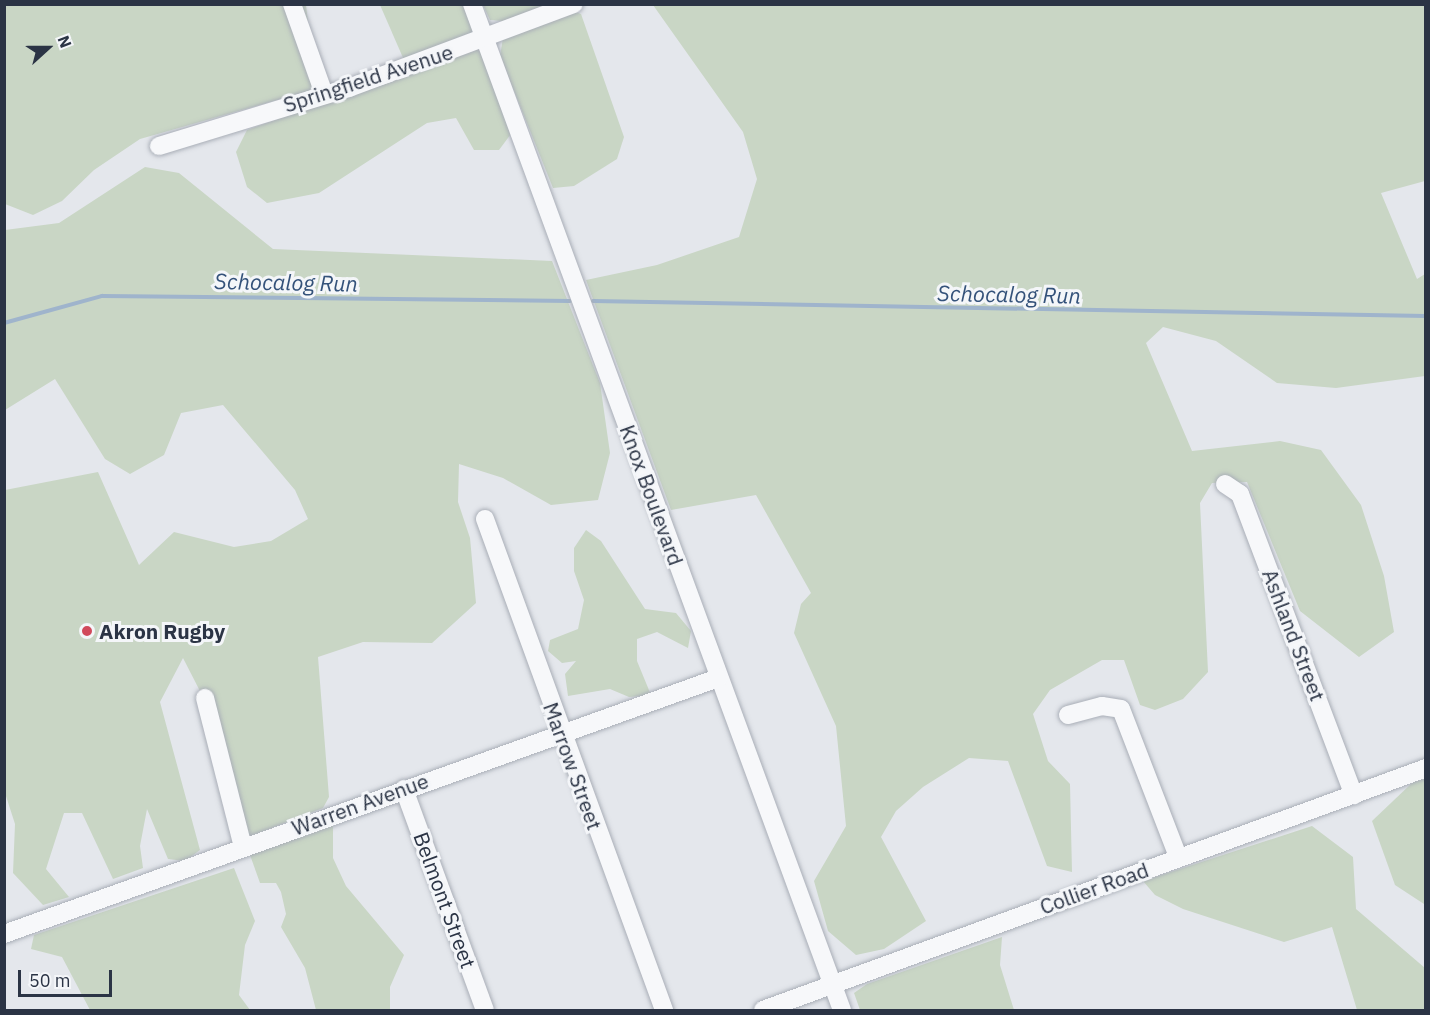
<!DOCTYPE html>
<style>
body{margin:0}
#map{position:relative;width:1430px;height:1015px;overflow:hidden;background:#e4e7ec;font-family:"IBM Plex Sans",sans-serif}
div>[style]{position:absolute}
.green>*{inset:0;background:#c9d6c5}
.stream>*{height:4px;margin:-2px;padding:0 2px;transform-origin:2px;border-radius:2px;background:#9fb4cc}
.roads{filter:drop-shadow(0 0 2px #a9aeb7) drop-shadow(0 0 2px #a9aeb7)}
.minor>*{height:18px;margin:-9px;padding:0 9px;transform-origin:9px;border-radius:9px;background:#f7f8fa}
.dots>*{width:16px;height:16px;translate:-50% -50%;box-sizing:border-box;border:3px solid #f4f6f9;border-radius:50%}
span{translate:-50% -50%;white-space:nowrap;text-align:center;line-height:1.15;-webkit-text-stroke:6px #f4f6f9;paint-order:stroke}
.street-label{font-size:21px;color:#2b3445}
.poi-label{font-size:21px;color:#2b3445;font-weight:700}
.left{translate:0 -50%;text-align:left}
.water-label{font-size:22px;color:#34527a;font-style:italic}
.frame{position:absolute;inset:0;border:6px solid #2b3445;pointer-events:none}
.north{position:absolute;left:18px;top:18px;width:60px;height:60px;-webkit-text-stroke:4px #f4f6f9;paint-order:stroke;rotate:69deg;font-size:16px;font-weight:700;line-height:24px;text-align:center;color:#2b3445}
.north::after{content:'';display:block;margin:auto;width:21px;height:27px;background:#2b3445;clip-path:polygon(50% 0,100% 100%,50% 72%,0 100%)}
.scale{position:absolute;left:18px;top:970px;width:94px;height:27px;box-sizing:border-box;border:3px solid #2b3445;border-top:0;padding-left:8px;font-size:18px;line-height:21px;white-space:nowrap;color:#2b3445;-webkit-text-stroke:4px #f4f6f9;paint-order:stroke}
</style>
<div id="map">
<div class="green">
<div style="clip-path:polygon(5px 5px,306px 5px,316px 89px,140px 139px,94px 170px,62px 201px,33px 215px,5px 204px)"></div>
<div style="clip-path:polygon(380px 5px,464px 5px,475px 34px,404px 60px)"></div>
<div style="clip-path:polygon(483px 5px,547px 5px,503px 21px,490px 20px)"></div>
<div style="clip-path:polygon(653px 5px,1425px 5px,1425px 181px,1381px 193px,1417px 279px,1425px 274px,1425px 376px,1336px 388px,1277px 383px,1216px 341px,1163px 327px,1146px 343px,1192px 451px,1280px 441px,1321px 450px,1361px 505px,1384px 576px,1394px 632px,1359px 657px,1300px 611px,1247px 482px,1212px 483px,1200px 503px,1208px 672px,1183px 699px,1155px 710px,1140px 705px,1124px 660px,1102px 660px,1050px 690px,1033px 714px,1048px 761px,1070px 784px,1072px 872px,1047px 866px,1008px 761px,969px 758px,923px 787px,896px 811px,881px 837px,926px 921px,884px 949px,856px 955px,828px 931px,814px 881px,846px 826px,836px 726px,794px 633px,801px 604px,811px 593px,756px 495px,671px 510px,586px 280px,657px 265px,739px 237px,757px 179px,743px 132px)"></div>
<div style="clip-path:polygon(570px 10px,581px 14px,624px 137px,617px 159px,574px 186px,553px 188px,500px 56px,503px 38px)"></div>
<div style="clip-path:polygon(481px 47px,511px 134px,499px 150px,474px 150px,456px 118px,427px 123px,319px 193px,267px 203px,247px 187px,236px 152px,247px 130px)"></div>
<div style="clip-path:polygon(145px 167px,179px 173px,273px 249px,552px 261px,600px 383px,610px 453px,598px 500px,551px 505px,503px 478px,459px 464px,458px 502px,470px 538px,476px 603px,432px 643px,363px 642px,318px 657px,329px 797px,323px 808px,248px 837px,221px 732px,183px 658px,160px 702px,200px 850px,185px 861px,168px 859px,147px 809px,140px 846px,143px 868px,113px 879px,82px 813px,64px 813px,46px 869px,69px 897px,43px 905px,13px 873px,15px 824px,5px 793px,5px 490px,98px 472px,139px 565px,174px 532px,234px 547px,271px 541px,308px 519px,295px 490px,223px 405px,181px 413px,164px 455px,130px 474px,105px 459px,55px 379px,5px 410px,5px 230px,59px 223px)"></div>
<div style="clip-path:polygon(586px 530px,601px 541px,645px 609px,676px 613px,691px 631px,688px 648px,657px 632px,637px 639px,637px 661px,651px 695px,629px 697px,610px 689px,568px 696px,565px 674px,576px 661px,562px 663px,548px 651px,550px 640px,578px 629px,584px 600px,574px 571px,574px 548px)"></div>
<div style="clip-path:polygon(1425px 779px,1426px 904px,1424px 904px,1395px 885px,1372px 821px,1413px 782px)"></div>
<div style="clip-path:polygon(333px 820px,333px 858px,346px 886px,404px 955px,390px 987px,390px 1010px,316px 1010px,305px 968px,281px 927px,286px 914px,281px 892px,276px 883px,260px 883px,250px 855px)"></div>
<div style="clip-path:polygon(1312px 826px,1353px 857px,1356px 909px,1425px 968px,1425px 1010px,1357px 1010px,1332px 927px,1284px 942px,1183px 909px,1155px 895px,1143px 881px)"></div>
<div style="clip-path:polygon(234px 868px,255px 921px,245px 945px,239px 995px,250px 1010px,90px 1010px,62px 957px,31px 949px,34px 935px)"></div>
<div style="clip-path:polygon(1002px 937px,1000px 965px,1014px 1010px,860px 1010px,854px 993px,867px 984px)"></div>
</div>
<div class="stream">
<div style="left:593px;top:301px;width:833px;rotate:1.03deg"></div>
<div style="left:4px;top:323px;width:102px;rotate:-15.4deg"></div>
<div style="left:102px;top:296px;width:468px;rotate:0.6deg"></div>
</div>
<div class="roads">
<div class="minor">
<div style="left:292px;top:4px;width:96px;rotate:70.4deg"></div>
<div style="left:472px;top:4px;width:1072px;rotate:69.81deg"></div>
<div style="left:159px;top:146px;width:199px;rotate:-17deg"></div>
<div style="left:349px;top:88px;width:240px;rotate:-20.5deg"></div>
<div style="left:1225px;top:484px;width:18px;rotate:34deg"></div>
<div style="left:1240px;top:494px;width:322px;rotate:69.3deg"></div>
<div style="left:485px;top:519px;width:523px;rotate:69.97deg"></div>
<div style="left:205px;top:698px;width:154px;rotate:75.7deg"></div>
<div style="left:1068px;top:715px;width:35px;rotate:-15deg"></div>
<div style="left:1102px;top:706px;width:19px;rotate:9deg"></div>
<div style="left:1121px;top:709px;width:159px;rotate:68.9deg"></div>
<div style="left:404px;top:789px;width:235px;rotate:69.9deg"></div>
<div style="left:4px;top:934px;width:759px;rotate:-19.72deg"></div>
<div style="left:763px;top:1010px;width:706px;rotate:-20.05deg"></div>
</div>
</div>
<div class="dots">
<div style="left:87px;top:631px;background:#d1495b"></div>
</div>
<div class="street-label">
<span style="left:368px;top:78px;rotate:-18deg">Springfield Avenue</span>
<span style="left:652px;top:495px;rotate:70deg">Knox Boulevard</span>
<span style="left:1294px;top:635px;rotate:69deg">Ashland Street</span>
<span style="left:573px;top:766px;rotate:70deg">Marrow Street</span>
<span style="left:360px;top:804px;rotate:-20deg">Warren Avenue</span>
<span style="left:1094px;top:888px;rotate:-20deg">Collier Road</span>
<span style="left:445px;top:900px;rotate:70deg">Belmont Street</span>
</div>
<div class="poi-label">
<span class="left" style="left:99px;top:631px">Akron Rugby</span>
</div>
<div class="water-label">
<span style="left:286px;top:282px;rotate:1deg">Schocalog Run</span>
<span style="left:1009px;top:294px;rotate:1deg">Schocalog Run</span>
</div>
<div class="frame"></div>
<div class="north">N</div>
<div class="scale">50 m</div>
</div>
